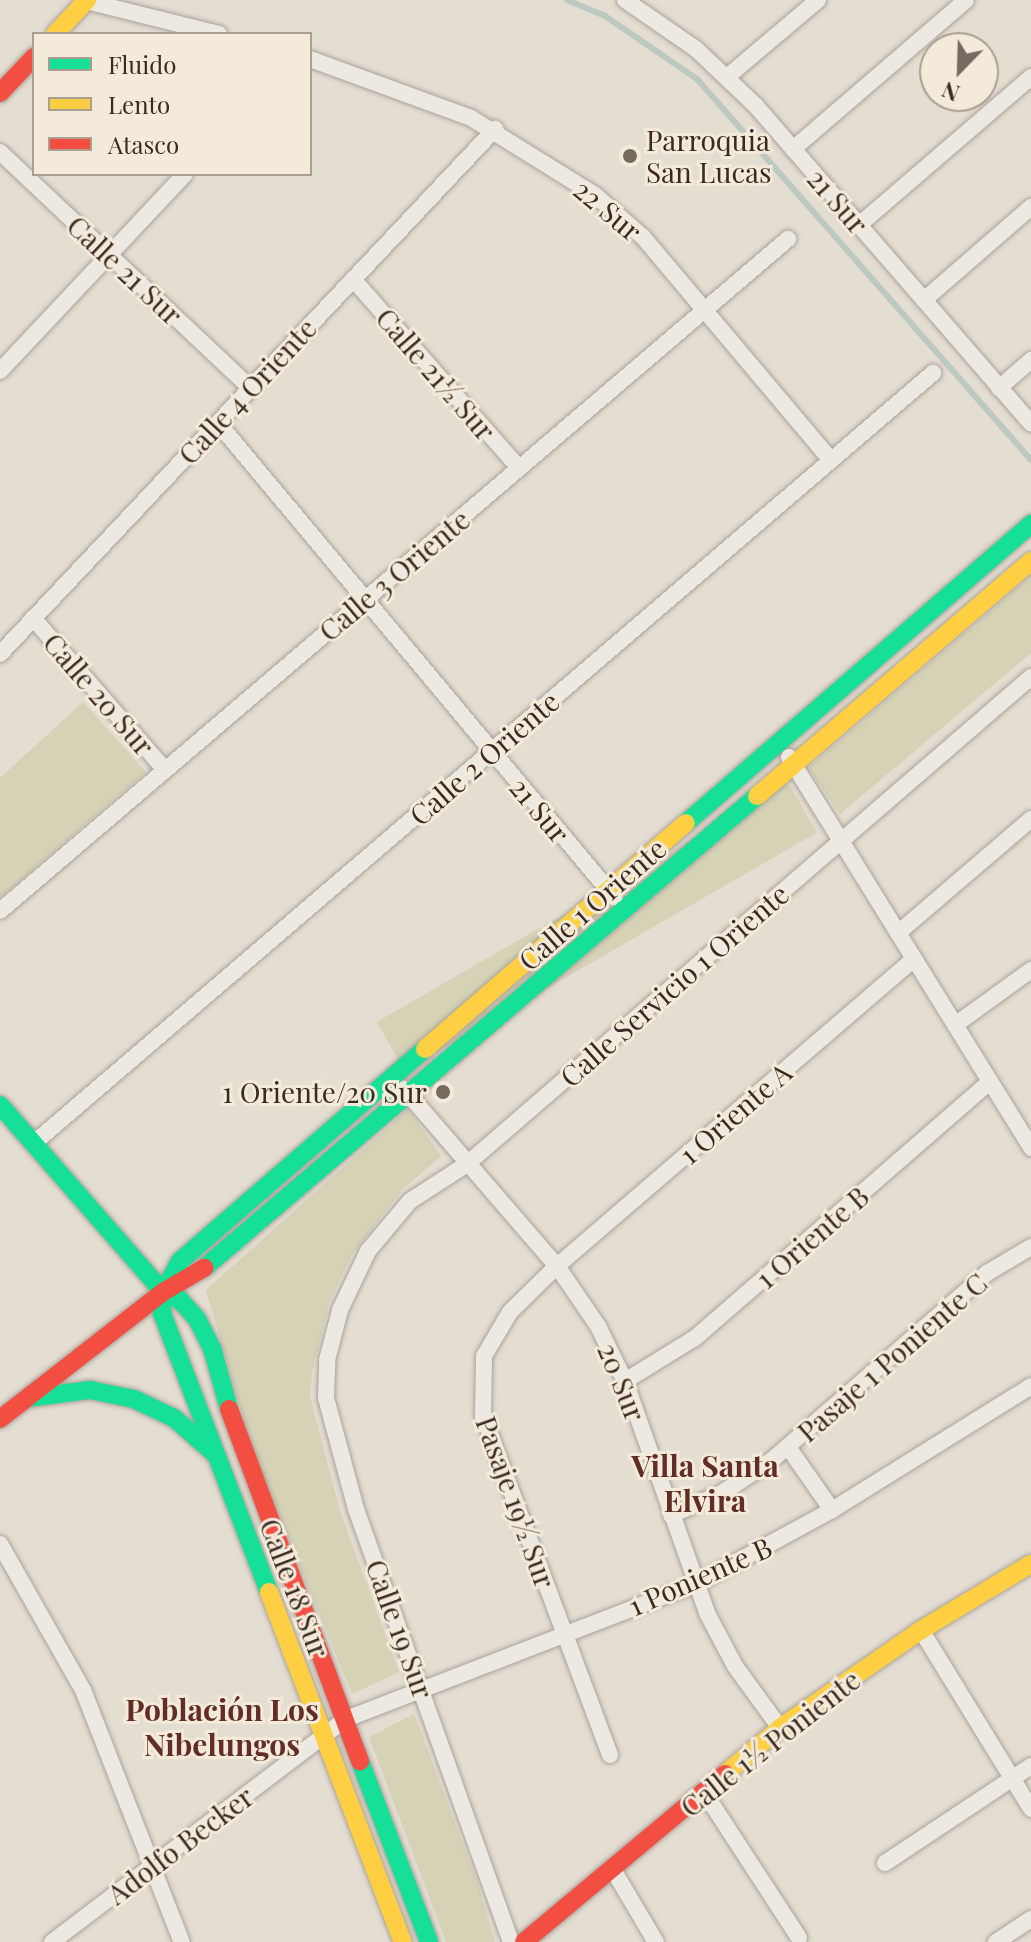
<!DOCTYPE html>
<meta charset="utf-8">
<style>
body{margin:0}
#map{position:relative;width:1031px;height:1942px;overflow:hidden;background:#e4ddd2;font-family:"Playfair Display",serif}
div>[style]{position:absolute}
.green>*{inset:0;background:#d5d2b6;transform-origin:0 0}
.stream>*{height:6px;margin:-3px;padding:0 3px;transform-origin:3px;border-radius:3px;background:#bcc9c0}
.roads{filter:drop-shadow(0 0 2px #aaa39a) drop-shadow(0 0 2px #aaa39a)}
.street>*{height:16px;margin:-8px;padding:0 8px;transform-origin:8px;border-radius:8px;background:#ece9e3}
.fast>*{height:18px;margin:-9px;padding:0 9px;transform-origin:9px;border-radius:9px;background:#16e098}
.slow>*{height:18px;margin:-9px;padding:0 9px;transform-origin:9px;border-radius:9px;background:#ffcf43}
.jam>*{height:18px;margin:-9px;padding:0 9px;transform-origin:9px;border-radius:9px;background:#f24e42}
.dots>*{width:22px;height:22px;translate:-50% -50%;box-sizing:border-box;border:4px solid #f3eada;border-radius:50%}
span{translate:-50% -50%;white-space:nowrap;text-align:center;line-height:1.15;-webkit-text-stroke:6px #f3eada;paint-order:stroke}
.poi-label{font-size:28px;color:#392b23}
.left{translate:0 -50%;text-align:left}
.right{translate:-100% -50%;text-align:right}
.street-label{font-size:28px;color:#392b23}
.neighbourhood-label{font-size:30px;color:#612d26;font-weight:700}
.legend{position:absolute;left:32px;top:32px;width:280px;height:144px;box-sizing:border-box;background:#f3eada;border:2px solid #a99e91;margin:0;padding:10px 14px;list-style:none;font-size:24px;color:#392b23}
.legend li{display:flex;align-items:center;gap:16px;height:40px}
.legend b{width:40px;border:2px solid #a99e91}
.north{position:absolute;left:919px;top:32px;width:80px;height:80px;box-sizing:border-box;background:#f3eada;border:2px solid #a99e91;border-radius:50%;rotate:203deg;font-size:22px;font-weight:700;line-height:32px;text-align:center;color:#392b23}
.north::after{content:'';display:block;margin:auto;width:28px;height:36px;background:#756960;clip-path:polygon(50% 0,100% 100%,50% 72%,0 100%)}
</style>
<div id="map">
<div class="green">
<div style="clip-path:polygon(1031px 576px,1031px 653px,840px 814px,808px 768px)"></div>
<div style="clip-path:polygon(83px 702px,146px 772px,0 898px,0 778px)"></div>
<div style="left:789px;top:784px;width:56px;height:476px;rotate:60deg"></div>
<div style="clip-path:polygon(408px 1109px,441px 1156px,401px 1191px,352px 1255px,329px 1303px,312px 1373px,310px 1396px,340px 1511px,399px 1672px,352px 1694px,252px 1448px,206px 1290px)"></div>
<div style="clip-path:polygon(414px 1714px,477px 1881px,495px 1942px,446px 1942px,369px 1737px)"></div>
</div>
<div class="stream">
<div style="left:567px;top:0;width:41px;rotate:22.8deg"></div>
<div style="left:605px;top:16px;width:112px;rotate:34.4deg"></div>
<div style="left:697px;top:79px;width:507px;rotate:48.76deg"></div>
</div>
<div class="roads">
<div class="street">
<div style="left:625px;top:0;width:86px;rotate:34.6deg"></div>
<div style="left:696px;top:49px;width:83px;rotate:43.5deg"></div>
<div style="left:756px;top:106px;width:420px;rotate:49.1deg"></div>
<div style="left:86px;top:1px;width:137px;rotate:13.9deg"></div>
<div style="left:310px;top:59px;width:171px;rotate:20.1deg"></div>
<div style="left:471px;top:118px;width:146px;rotate:31.8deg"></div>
<div style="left:595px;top:195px;width:64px;rotate:41.2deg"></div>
<div style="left:643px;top:237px;width:292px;rotate:49.9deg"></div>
<div style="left:727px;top:77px;width:119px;rotate:-40.2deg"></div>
<div style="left:793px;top:149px;width:228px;rotate:-40.7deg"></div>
<div style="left:0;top:152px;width:344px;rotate:43.3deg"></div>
<div style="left:859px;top:225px;width:227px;rotate:-40.7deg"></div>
<div style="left:353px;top:279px;width:252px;rotate:48.7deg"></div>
<div style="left:924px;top:300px;width:142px;rotate:-41deg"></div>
<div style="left:0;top:371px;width:270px;rotate:-46.8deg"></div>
<div style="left:999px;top:388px;width:43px;rotate:-41.2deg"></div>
<div style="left:218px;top:423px;width:618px;rotate:50.12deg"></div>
<div style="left:33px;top:618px;width:201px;rotate:49deg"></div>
<div style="left:0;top:654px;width:722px;rotate:-46.68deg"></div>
<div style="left:789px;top:757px;width:460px;rotate:58.2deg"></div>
<div style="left:0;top:911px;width:1036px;rotate:-40.46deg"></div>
<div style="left:898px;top:933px;width:175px;rotate:-40.6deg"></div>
<div style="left:955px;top:1025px;width:94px;rotate:-35.9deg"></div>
<div style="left:404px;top:1089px;width:234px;rotate:49.2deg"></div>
<div style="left:557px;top:1266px;width:73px;rotate:55.7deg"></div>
<div style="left:598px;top:1326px;width:61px;rotate:63.9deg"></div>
<div style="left:625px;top:1381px;width:246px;rotate:70.5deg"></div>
<div style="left:707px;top:1613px;width:60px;rotate:62.2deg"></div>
<div style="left:735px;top:1666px;width:77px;rotate:54deg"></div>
<div style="left:34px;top:1143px;width:1184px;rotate:-40.58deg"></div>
<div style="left:625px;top:1381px;width:82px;rotate:-31.6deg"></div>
<div style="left:695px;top:1338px;width:391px;rotate:-41deg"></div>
<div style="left:788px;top:1447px;width:77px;rotate:55.1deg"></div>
<div style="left:671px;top:1515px;width:56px;rotate:-23.3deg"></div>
<div style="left:722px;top:1493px;width:60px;rotate:-33.4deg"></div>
<div style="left:772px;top:1460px;width:285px;rotate:-41deg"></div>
<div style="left:987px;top:1273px;width:51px;rotate:-30.6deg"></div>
<div style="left:0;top:1544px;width:168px;rotate:60.4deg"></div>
<div style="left:83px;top:1690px;width:271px;rotate:68.6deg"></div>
<div style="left:921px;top:1630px;width:210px;rotate:58.4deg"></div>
<div style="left:610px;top:1755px;width:362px;rotate:-110.5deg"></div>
<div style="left:483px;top:1416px;width:60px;rotate:-89deg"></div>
<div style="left:484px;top:1356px;width:51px;rotate:-59.4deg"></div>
<div style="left:510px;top:1312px;width:66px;rotate:-44.4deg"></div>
<div style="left:557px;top:1266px;width:471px;rotate:-40.7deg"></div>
<div style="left:704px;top:1792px;width:174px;rotate:56.9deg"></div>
<div style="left:885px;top:1863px;width:175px;rotate:-33.6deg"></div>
<div style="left:612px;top:1868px;width:86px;rotate:59.3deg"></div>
<div style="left:52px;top:1942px;width:369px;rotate:-37.2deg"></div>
<div style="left:346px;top:1719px;width:377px;rotate:-21.1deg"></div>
<div style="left:698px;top:1583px;width:153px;rotate:-28.6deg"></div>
<div style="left:832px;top:1510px;width:234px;rotate:-31.9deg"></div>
<div style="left:511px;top:1942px;width:460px;rotate:-109.7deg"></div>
<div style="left:356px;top:1509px;width:115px;rotate:-105.1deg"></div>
<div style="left:326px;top:1398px;width:38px;rotate:-88deg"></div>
<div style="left:327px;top:1360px;width:52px;rotate:-75.4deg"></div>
<div style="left:340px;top:1310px;width:65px;rotate:-64.6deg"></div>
<div style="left:368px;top:1251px;width:65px;rotate:-50deg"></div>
<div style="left:410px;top:1201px;width:68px;rotate:-33deg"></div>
<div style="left:467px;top:1164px;width:745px;rotate:-40.81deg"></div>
<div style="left:996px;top:1942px;width:42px;rotate:-33.3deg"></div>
</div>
<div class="fast">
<div style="left:686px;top:823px;width:457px;rotate:-40.9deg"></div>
<div style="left:0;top:1105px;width:248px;rotate:48.9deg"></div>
<div style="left:163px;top:1292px;width:19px;rotate:25deg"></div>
<div style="left:180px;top:1300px;width:25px;rotate:48deg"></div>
<div style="left:197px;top:1319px;width:33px;rotate:63deg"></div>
<div style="left:212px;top:1348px;width:63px;rotate:74.4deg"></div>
<div style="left:204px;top:1268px;width:727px;rotate:-40.48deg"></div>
<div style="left:28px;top:1398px;width:63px;rotate:-7.4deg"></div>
<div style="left:90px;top:1390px;width:45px;rotate:11.6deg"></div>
<div style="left:134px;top:1399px;width:44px;rotate:25.4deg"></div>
<div style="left:174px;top:1418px;width:55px;rotate:41.3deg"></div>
<div style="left:269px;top:1592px;width:299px;rotate:-111deg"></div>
<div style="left:162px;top:1313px;width:21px;rotate:-87deg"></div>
<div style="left:163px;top:1292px;width:35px;rotate:-61deg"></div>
<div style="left:180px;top:1261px;width:324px;rotate:-40.9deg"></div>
<div style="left:360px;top:1761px;width:194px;rotate:69.1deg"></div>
</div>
<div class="slow">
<div style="left:55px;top:34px;width:47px;rotate:-46.7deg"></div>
<div style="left:757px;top:796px;width:361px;rotate:-40.6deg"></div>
<div style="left:425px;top:1049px;width:345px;rotate:-40.9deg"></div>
<div style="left:269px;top:1592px;width:375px;rotate:69.1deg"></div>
<div style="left:725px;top:1774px;width:72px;rotate:-39.9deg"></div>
<div style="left:780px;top:1728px;width:172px;rotate:-34.8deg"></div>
<div style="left:921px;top:1630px;width:128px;rotate:-31deg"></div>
</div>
<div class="jam">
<div style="left:0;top:93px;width:50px;rotate:-46.6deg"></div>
<div style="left:229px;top:1409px;width:376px;rotate:69.6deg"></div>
<div style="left:0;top:1419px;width:207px;rotate:-37.9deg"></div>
<div style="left:163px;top:1292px;width:48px;rotate:-30.3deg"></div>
<div style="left:524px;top:1942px;width:262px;rotate:-39.9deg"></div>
</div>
</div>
<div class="dots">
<div style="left:630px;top:156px;background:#756960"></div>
<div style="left:443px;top:1092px;background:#756960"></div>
</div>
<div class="poi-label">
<span class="left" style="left:646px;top:156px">Parroquia<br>San Lucas</span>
<span class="right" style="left:427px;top:1092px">1 Oriente/20 Sur</span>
</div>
<div class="street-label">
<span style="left:838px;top:201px;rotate:49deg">21 Sur</span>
<span style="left:608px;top:210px;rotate:40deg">22 Sur</span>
<span style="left:125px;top:270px;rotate:43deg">Calle 21 Sur</span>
<span style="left:436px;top:374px;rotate:49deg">Calle 21½ Sur</span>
<span style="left:247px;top:391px;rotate:-47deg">Calle 4 Oriente</span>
<span style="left:394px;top:575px;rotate:-40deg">Calle 3 Oriente</span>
<span style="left:99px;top:694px;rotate:49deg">Calle 20 Sur</span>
<span style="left:484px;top:758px;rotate:-41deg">Calle 2 Oriente</span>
<span style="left:540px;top:810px;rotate:50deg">21 Sur</span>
<span style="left:592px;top:904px;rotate:-41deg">Calle 1 Oriente</span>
<span style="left:674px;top:985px;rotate:-41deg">Calle Servicio 1 Oriente</span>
<span style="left:735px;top:1113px;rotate:-41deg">1 Oriente A</span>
<span style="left:812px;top:1237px;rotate:-41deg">1 Oriente B</span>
<span style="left:892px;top:1357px;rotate:-41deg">Pasaje 1 Poniente C</span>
<span style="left:622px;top:1382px;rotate:68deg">20 Sur</span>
<span style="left:516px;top:1502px;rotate:70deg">Pasaje 19½ Sur</span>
<span style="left:700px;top:1576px;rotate:-24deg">1 Poniente B</span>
<span style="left:295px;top:1588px;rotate:69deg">Calle 18 Sur</span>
<span style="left:400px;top:1629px;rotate:70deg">Calle 19 Sur</span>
<span style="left:770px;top:1743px;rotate:-38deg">Calle 1½ Poniente</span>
<span style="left:180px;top:1845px;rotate:-37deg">Adolfo Becker</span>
</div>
<div class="neighbourhood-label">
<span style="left:705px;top:1482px">Villa Santa<br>Elvira</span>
<span style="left:222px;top:1726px">Población Los<br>Nibelungos</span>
</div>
<ul class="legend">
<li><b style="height:10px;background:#16e098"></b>Fluido</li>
<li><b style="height:10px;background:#ffcf43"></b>Lento</li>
<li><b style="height:10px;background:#f24e42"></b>Atasco</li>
</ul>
<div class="north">N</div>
</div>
